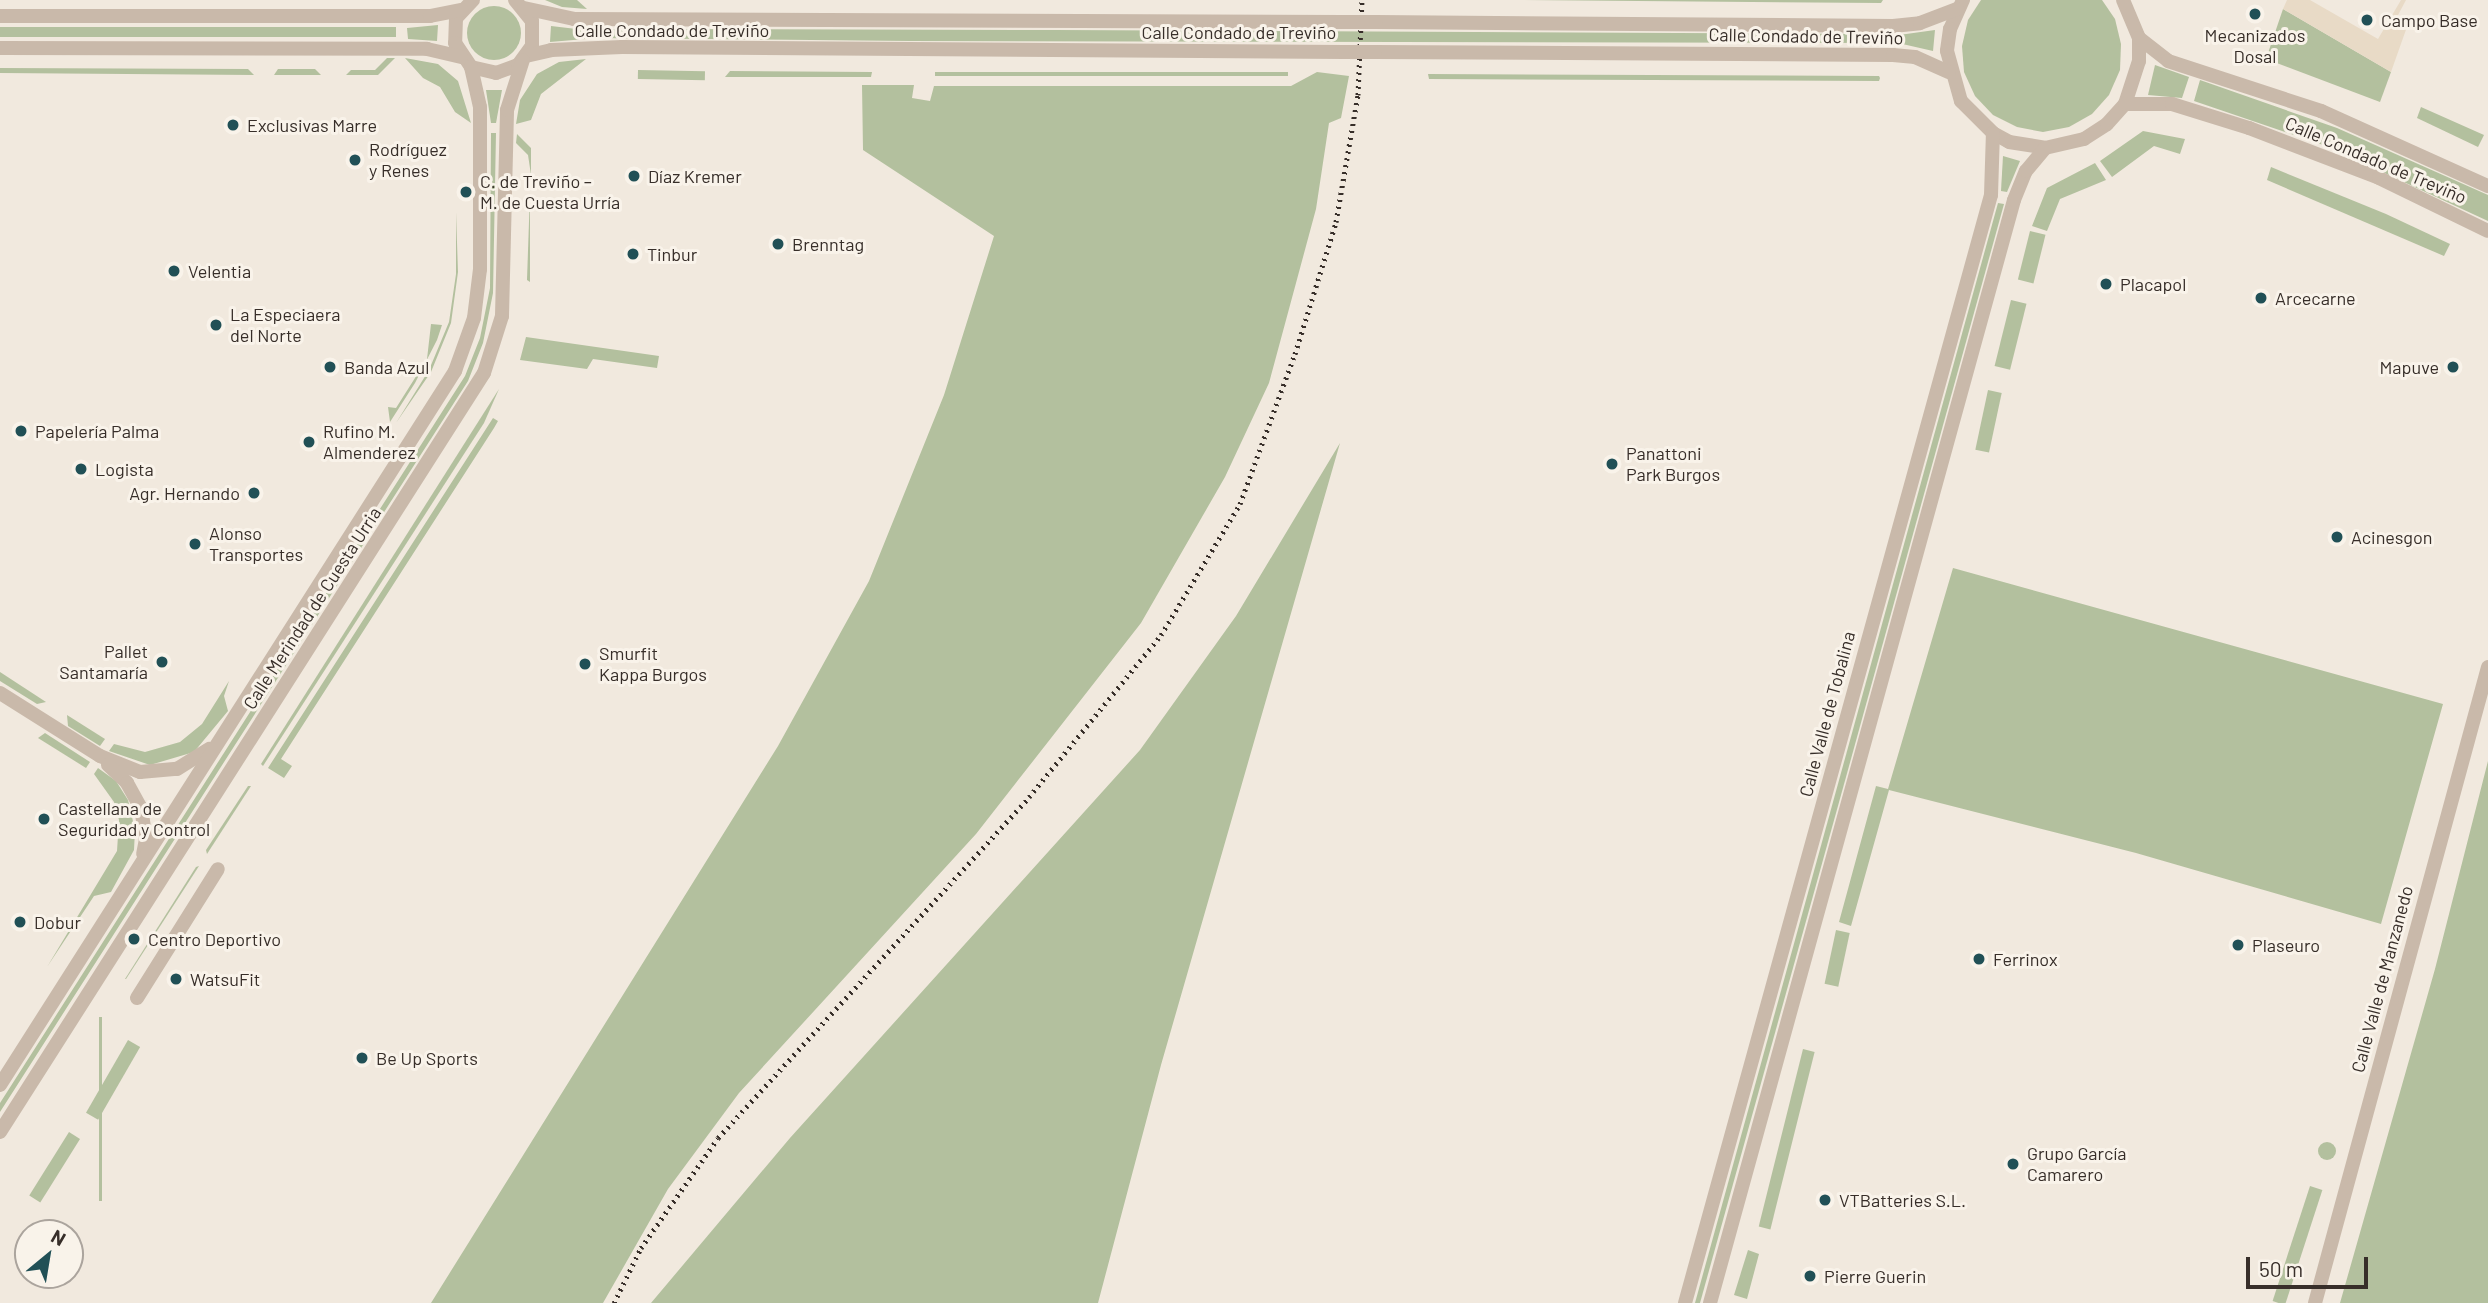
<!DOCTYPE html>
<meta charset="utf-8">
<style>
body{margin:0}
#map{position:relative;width:2488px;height:1303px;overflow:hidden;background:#f1e9de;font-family:Barlow,sans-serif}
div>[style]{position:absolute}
.green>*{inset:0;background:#b3c09e;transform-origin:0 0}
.round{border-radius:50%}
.plaza>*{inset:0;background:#e8dac6}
.minor>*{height:14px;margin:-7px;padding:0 7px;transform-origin:7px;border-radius:7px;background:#c9b9aa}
.rail>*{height:5px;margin-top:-2.5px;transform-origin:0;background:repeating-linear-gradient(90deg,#372e29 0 2px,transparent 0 7px)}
.minor-bridge>*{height:14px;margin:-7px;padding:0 7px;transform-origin:7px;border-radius:7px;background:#c9b9aa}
.dots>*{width:19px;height:19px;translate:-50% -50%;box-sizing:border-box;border:4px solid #f9f3ea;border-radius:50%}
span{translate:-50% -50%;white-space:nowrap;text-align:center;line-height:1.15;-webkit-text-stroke:6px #f9f3ea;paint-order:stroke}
.poi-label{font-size:18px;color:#372e29}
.left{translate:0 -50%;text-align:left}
.right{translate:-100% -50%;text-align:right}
.street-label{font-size:18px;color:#372e29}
.north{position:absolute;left:14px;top:1219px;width:70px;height:70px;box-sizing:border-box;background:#f9f3ea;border:2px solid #aba49d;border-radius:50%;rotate:30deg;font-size:19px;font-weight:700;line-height:28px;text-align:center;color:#372e29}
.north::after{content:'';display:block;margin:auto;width:24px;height:32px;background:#215056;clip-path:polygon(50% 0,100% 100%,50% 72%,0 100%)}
.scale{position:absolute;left:2246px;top:1257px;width:122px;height:32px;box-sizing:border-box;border:4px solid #372e29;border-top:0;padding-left:9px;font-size:21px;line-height:24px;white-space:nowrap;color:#372e29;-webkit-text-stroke:5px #f9f3ea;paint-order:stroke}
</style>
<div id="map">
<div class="green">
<div style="clip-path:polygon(545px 0,577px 0,587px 9px,562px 7px)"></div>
<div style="clip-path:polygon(1519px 0,1883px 0,1881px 3px)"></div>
<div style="clip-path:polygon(1981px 0,2102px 0,2115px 19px,2121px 44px,2120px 70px,2109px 95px,2092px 114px,2069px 127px,2043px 132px,2017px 127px,1993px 115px,1975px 96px,1964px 72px,1962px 46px,1968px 20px)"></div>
<div class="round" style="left:467px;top:6px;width:54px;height:54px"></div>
<div style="clip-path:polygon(2283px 9px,2391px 72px,2380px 102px,2266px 59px)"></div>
<div style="clip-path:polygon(438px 25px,437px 41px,408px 39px,407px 28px)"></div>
<div style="clip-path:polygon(551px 26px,585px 30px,585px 39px,550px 42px)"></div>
<div style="left:0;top:27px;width:396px;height:10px"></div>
<div style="clip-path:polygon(598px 29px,1058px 30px,1886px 34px,1886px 43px,910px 41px,598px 38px)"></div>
<div style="clip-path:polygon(1935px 30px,1933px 51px,1898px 43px,1899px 35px)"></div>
<div style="clip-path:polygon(387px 58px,395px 58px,378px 75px,346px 75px,351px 70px,375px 70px)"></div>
<div style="clip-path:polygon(405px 58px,438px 64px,458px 81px,471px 123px,455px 112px,440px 87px,423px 78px)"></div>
<div style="clip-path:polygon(586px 59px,541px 94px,531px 120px,516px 124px,520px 100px,537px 74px,559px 62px)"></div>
<div style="clip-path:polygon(2155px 65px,2189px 77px,2182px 98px,2148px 95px)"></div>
<div style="clip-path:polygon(0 68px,248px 69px,254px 75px,0 73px)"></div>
<div style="clip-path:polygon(278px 69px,315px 69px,321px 75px,274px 75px)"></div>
<div style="left:638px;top:70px;width:67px;height:9px;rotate:1deg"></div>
<div style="clip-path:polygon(730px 71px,872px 72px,871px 77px,725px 77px)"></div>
<div style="left:935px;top:72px;width:353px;height:4px"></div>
<div style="clip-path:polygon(1317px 72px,1349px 76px,1341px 118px,1329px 123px,1316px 209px,1269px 383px,1225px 477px,1141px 623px,976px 834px,739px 1093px,668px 1189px,603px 1303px,431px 1303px,778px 746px,869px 581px,944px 395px,994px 236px,863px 150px,862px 85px,914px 85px,912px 98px,930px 101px,934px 86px,1291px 86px)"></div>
<div style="clip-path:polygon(1428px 74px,1879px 76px,1880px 78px,1879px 81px,1429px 79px)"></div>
<div style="clip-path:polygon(2200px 80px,2337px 128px,2488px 195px,2488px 221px,2326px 146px,2194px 101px)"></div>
<div style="clip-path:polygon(486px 90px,502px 90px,496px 123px,491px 123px)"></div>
<div style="clip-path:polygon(2421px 107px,2484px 135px,2478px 147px,2417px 118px)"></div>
<div style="clip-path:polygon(2143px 131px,2185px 139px,2180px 154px,2154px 146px,2112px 177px,2100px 161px)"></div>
<div style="clip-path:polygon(491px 133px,496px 133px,493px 293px,483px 343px,468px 381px,0 1112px,0 1103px,465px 376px,480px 338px,490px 288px)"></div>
<div style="clip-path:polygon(517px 134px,531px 148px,531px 175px,528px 155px,516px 143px)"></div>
<div style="clip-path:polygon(2003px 156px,2020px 161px,2007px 192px,2001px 191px)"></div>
<div style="clip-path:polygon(2095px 163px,2106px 180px,2060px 199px,2047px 231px,2032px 226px,2047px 188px)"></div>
<div style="clip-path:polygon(2271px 167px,2386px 214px,2450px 244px,2444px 256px,2267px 180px)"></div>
<div style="clip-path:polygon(530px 193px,530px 282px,527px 280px)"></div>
<div style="clip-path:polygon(1998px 203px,2004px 204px,1846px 777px,1700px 1303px,1695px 1303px)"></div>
<div style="clip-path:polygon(456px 212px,458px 272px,451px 323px,431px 372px,396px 423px,429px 370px,449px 322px,456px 274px)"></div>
<div style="left:2030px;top:231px;width:16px;height:50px;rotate:14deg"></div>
<div style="left:2011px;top:300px;width:16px;height:68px;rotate:14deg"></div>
<div style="clip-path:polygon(431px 324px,442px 325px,437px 340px,415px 383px,390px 422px,388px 407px,396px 408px,427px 359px)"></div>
<div style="clip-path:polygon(526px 337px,659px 356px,657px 368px,593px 359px,587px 369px,520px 360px)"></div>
<div style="clip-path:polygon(499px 389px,484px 423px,263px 766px,261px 764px)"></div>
<div style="left:1988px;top:390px;width:14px;height:61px;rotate:12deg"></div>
<div style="clip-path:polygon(493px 418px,498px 421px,494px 428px,281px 759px,292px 766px,284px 778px,268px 768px)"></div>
<div style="clip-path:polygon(1340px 443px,1161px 1065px,1098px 1303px,651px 1303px,790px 1138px,1140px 750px,1236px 616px)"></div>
<div style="clip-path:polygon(1953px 568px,2443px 704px,2381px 924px,2136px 853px,1889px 790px,1851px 926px,1839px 922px,1876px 786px,1888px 789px)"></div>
<div style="clip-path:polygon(0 672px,46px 702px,37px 704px,0 681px)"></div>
<div style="clip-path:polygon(229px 681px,224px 696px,228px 711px,194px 752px,150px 765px,109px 751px,114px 744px,145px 752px,180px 742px,202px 724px)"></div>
<div style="clip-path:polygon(67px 715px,105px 739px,100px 746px,68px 726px)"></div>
<div style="clip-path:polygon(45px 733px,90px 762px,86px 768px,38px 738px)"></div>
<div style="clip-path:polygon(2488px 761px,2488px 1303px,2340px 1303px,2435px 969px)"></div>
<div style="clip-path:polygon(98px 768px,116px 781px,128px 800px,135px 830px,134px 850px,111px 892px,94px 896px,47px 967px,117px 851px,119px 820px,114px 802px,94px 774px)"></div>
<div style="clip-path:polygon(248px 786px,251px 786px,207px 854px,206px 850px)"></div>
<div style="clip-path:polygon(199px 866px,126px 979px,125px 979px,196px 867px)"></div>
<div style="left:1836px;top:930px;width:14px;height:55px;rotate:12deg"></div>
<div style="left:99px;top:1017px;width:3px;height:184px"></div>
<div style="left:128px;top:1040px;width:14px;height:84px;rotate:30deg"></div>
<div style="left:1803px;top:1049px;width:12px;height:183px;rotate:14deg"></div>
<div style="left:69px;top:1132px;width:13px;height:75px;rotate:32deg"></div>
<div class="round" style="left:2318px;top:1142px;width:18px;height:18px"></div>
<div style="left:2310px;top:1186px;width:13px;height:121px;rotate:18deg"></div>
<div style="clip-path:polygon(1748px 1250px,1759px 1254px,1747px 1299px,1734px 1295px)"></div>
</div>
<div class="plaza">
<div style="clip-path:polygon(2287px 0,2310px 0,2378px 39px,2401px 0,2406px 0,2397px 17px,2408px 24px,2391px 72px,2283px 9px)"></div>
</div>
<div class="minor">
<div style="left:473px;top:0;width:25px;rotate:133deg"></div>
<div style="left:456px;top:18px;width:25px;rotate:92deg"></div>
<div style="left:455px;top:43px;width:29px;rotate:56deg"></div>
<div style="left:471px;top:67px;width:26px;rotate:13deg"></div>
<div style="left:496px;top:73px;width:23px;rotate:-20deg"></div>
<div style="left:518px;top:65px;width:24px;rotate:-54deg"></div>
<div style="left:532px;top:46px;width:25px;rotate:-90deg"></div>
<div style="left:532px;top:21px;width:27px;rotate:-129deg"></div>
<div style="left:1963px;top:0;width:32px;rotate:114deg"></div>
<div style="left:1950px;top:29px;width:22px;rotate:98deg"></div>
<div style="left:1947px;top:51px;width:52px;rotate:74.4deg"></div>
<div style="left:1961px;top:101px;width:45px;rotate:45deg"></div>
<div style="left:1993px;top:133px;width:18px;rotate:29deg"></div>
<div style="left:2009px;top:142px;width:36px;rotate:9deg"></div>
<div style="left:2045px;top:148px;width:40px;rotate:-13deg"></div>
<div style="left:2084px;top:139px;width:27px;rotate:-33deg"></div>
<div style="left:2107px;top:124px;width:27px;rotate:-48deg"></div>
<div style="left:2125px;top:104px;width:45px;rotate:-72deg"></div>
<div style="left:2139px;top:61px;width:23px;rotate:-90deg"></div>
<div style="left:2139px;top:38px;width:41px;rotate:-112.8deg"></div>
<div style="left:524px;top:8px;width:51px;rotate:12.4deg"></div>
<div style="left:574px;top:19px;width:770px;rotate:0.22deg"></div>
<div style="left:0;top:16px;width:430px"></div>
<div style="left:430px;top:16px;width:32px;rotate:-11deg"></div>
<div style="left:1376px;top:22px;width:517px;rotate:0.44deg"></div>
<div style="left:1893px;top:26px;width:27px;rotate:-6deg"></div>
<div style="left:1920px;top:23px;width:40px;rotate:-21deg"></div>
<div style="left:2139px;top:38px;width:37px;rotate:38deg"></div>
<div style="left:2168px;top:61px;width:161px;rotate:18.1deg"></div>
<div style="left:2321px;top:111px;width:183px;rotate:24.2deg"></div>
<div style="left:0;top:48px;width:427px;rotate:0.1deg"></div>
<div style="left:427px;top:49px;width:35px;rotate:13deg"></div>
<div style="left:1375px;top:52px;width:518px;rotate:0.33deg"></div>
<div style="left:1893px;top:55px;width:22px;rotate:5deg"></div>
<div style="left:1915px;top:57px;width:37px;rotate:24deg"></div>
<div style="left:526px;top:56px;width:26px;rotate:-13deg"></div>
<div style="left:551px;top:50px;width:71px;rotate:-2.4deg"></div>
<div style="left:622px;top:47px;width:722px;rotate:0.4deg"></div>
<div style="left:2125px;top:104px;width:47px"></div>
<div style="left:2172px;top:104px;width:81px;rotate:17.3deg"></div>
<div style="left:2249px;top:128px;width:139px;rotate:21deg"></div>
<div style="left:2379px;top:178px;width:121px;rotate:25.9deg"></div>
<div style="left:0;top:693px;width:118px;rotate:32.2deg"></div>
<div style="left:100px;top:756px;width:43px;rotate:21.8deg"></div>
<div style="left:140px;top:772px;width:37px;rotate:-5deg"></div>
<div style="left:177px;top:769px;width:38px;rotate:-32deg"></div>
<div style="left:108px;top:765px;width:26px;rotate:43deg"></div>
<div style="left:127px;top:783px;width:29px;rotate:61deg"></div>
<div style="left:141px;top:808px;width:31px;rotate:81deg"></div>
<div style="left:146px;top:839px;width:15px;rotate:101deg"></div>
<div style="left:137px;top:998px;width:152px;rotate:-57.9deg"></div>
<div style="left:0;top:1085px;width:847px;rotate:-57.49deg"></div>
<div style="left:455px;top:371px;width:56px;rotate:-70.3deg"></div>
<div style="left:474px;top:318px;width:49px;rotate:-83deg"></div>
<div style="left:480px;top:269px;width:162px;rotate:-90deg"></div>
<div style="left:480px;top:107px;width:41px;rotate:-102.7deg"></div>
<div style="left:0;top:1132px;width:900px;rotate:-57.48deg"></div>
<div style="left:484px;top:373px;width:60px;rotate:-72.5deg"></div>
<div style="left:502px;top:316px;width:206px;rotate:-88.6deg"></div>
<div style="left:507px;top:110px;width:52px;rotate:-72.3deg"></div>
<div style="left:1685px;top:1303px;width:1149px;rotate:-74.56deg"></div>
<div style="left:1991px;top:195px;width:62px;rotate:-88.2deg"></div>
<div style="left:1710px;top:1303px;width:1144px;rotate:-74.59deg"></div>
<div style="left:2014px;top:200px;width:31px;rotate:-68deg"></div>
<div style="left:2026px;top:171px;width:30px;rotate:-50deg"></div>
<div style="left:2315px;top:1303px;width:659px;rotate:-74.78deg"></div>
</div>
<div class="rail">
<div style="left:614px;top:1303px;width:61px;rotate:-63.9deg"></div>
<div style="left:641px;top:1248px;width:134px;rotate:-55deg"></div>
<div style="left:718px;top:1138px;width:462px;rotate:-47.6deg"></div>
<div style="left:1029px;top:797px;width:209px;rotate:-50.8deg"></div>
<div style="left:1161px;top:635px;width:153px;rotate:-58.9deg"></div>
<div style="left:1240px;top:504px;width:160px;rotate:-69.9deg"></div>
<div style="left:1295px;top:354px;width:138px;rotate:-72.7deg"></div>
<div style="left:1336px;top:222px;width:129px;rotate:-80.2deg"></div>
<div style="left:1358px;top:95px;width:95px;rotate:-87.6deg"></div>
</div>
<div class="minor-bridge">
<div style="left:1344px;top:22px;width:32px"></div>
<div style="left:1344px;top:52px;width:31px"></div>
</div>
<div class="dots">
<div style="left:2255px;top:14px;background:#215056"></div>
<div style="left:2367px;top:20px;background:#215056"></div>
<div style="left:233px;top:125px;background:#215056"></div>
<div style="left:355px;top:160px;background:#215056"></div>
<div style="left:634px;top:176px;background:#215056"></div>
<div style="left:466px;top:192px;background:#215056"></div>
<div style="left:778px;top:244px;background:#215056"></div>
<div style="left:633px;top:254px;background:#215056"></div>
<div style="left:174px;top:271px;background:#215056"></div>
<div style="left:2106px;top:284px;background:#215056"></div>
<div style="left:2261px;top:298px;background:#215056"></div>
<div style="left:216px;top:325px;background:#215056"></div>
<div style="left:330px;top:367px;background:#215056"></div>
<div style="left:2453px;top:367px;background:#215056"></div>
<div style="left:21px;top:431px;background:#215056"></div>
<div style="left:309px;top:442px;background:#215056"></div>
<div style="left:1612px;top:464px;background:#215056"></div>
<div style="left:81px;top:469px;background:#215056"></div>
<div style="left:254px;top:493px;background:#215056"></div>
<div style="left:2337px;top:537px;background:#215056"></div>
<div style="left:195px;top:544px;background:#215056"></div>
<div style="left:162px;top:662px;background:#215056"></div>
<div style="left:585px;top:664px;background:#215056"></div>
<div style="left:44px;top:819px;background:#215056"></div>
<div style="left:20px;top:922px;background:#215056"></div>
<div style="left:134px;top:939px;background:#215056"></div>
<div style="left:2238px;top:945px;background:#215056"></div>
<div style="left:1979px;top:959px;background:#215056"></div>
<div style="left:176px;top:979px;background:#215056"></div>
<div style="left:362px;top:1058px;background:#215056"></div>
<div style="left:2013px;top:1164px;background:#215056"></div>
<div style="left:1825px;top:1200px;background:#215056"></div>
<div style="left:1810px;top:1276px;background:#215056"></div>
</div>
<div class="poi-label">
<span class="left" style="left:2381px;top:20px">Campo Base</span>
<span style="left:2255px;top:46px">Mecanizados<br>Dosal</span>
<span class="left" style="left:247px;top:125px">Exclusivas Marre</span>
<span class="left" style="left:369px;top:160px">Rodríguez<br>y Renes</span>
<span class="left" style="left:648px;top:176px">Díaz Kremer</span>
<span class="left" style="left:480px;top:192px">C. de Treviño –<br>M. de Cuesta Urría</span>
<span class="left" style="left:792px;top:244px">Brenntag</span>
<span class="left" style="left:647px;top:254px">Tinbur</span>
<span class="left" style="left:188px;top:271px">Velentia</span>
<span class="left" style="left:2120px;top:284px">Placapol</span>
<span class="left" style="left:2275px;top:298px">Arcecarne</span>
<span class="left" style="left:230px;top:325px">La Especiaera<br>del Norte</span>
<span class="left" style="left:344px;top:367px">Banda Azul</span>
<span class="right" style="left:2439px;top:367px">Mapuve</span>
<span class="left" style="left:35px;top:431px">Papelería Palma</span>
<span class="left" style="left:323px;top:442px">Rufino M.<br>Almenderez</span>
<span class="left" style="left:1626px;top:464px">Panattoni<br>Park Burgos</span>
<span class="left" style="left:95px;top:469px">Logista</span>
<span class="right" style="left:240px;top:493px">Agr. Hernando</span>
<span class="left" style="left:209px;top:544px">Alonso<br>Transportes</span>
<span class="left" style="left:2351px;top:537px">Acinesgon</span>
<span class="right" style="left:148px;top:662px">Pallet<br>Santamaría</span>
<span class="left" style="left:599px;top:664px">Smurfit<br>Kappa Burgos</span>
<span class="left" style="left:58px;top:819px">Castellana de<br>Seguridad y Control</span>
<span class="left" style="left:34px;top:922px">Dobur</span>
<span class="left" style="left:148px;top:939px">Centro Deportivo</span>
<span class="left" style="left:2252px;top:945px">Plaseuro</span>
<span class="left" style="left:1993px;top:959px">Ferrinox</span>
<span class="left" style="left:190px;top:979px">WatsuFit</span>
<span class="left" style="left:376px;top:1058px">Be Up Sports</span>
<span class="left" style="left:2027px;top:1164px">Grupo García<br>Camarero</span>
<span class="left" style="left:1839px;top:1200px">VTBatteries S.L.</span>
<span class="left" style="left:1824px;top:1276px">Pierre Guerin</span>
</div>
<div class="street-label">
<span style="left:672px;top:30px">Calle Condado de Treviño</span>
<span style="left:1239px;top:32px">Calle Condado de Treviño</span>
<span style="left:1806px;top:36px;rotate:1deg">Calle Condado de Treviño</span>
<span style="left:2376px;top:160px;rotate:23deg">Calle Condado de Treviño</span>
<span style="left:312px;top:608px;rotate:-57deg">Calle Merindad de Cuesta Urria</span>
<span style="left:1827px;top:714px;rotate:-75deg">Calle Valle de Tobalina</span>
<span style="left:2382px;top:979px;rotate:-75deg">Calle Valle de Manzanedo</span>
</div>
<div class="north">N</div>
<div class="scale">50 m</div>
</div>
